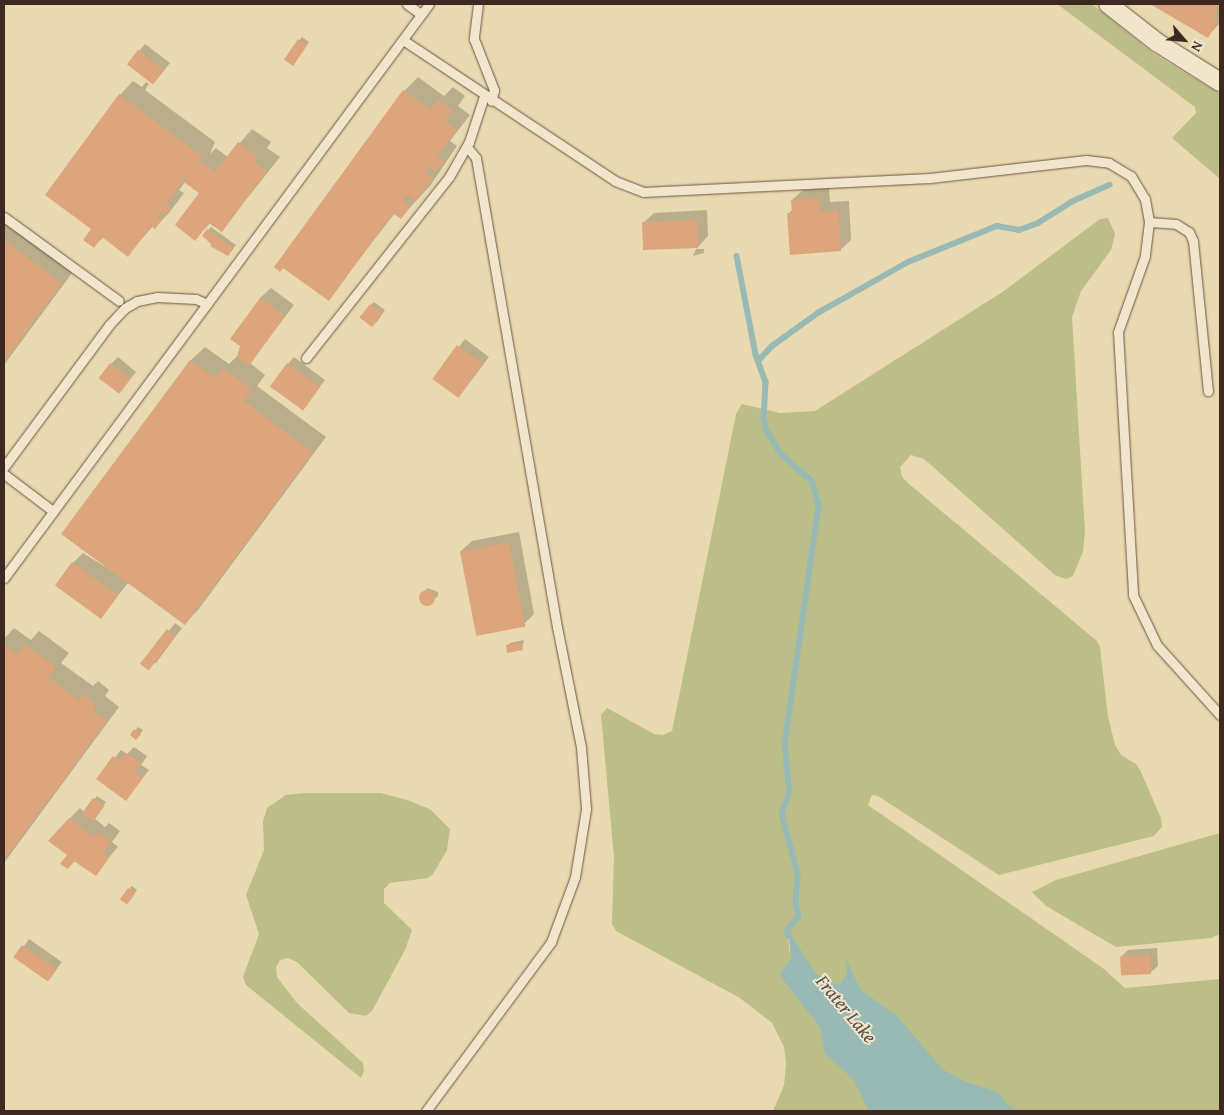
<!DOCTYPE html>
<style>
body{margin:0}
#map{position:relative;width:1224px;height:1115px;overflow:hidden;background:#e9d9b0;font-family:"Gentium Book Plus",serif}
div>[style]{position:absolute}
.green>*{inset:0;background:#bcbe87}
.water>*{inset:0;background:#99b9b4}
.shadow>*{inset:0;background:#0003;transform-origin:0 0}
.stream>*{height:5.5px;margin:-2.75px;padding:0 2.75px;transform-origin:2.75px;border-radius:2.75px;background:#99b9b4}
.building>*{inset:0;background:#dca57b;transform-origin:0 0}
.round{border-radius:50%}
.roads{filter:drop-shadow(0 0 1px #695546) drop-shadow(0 0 1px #695546)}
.lane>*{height:9px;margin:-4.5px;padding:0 4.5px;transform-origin:4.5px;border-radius:4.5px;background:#f1e6cc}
.street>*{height:18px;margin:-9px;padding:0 9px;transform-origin:9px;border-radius:9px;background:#f1e6cc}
span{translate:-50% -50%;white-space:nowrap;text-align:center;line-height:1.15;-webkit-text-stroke:4px #f1e6cc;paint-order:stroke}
.water-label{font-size:19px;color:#554d46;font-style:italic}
.frame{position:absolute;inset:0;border:5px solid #3e2922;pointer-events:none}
.north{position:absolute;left:1159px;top:15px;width:50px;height:50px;-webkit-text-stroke:4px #f1e6cc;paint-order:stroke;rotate:117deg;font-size:14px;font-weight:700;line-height:20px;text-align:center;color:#3e2922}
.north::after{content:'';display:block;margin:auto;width:18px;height:22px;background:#3e2922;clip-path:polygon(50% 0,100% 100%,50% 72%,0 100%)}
</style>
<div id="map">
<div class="green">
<div style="clip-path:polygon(1057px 4px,1092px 4px,1154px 54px,1220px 94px,1220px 179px,1172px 138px,1196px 113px,1195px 107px)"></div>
<div style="clip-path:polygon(1108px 218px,1115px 234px,1111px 250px,1081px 291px,1072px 317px,1085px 532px,1083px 551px,1073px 576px,1066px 579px,1055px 575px,924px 459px,911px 455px,900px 467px,902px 477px,909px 484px,1097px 641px,1100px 647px,1108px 717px,1115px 745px,1121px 755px,1136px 764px,1140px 770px,1161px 818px,1162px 827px,1154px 836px,999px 875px,878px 796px,872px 795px,868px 805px,1104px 969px,1125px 988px,1220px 979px,1220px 1111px,933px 1111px,901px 1072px,857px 1046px,829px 1003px,808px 983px,788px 932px,789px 949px,798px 982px,824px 1012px,847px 1049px,904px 1087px,918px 1111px,773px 1111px,784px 1085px,786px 1063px,784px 1047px,772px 1023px,740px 998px,616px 931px,612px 924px,614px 857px,601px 715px,607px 708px,654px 734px,663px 735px,672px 731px,736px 414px,742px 404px,780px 413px,815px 411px,1004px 291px,1100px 219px)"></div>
<div style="clip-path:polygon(306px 793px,381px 793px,407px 800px,430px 809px,450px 829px,447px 850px,433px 874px,428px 878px,390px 883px,384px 889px,384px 903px,412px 930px,405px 950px,372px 1011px,366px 1016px,349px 1013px,297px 962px,288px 958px,280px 960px,276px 967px,277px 977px,297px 1003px,363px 1063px,364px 1071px,361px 1078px,246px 985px,243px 977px,259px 934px,246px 895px,264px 850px,263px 821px,267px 808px,286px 795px)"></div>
<div style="clip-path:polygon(1220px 833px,1220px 934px,1211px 938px,1116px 947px,1046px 906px,1032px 892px,1056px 880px)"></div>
</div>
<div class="water">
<div style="clip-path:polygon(788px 930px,815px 972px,827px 981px,840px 985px,847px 973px,846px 958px,860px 989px,898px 1017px,942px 1069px,966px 1082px,998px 1092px,1008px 1105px,1020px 1111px,869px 1111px,854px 1080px,825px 1054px,820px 1027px,781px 977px,780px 973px,791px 959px)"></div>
</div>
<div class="shadow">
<div style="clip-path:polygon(1154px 4px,1220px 4px,1220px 23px,1208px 36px)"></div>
<div style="clip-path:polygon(302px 37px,309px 42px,295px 61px,285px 59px)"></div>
<div style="clip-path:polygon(145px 44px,170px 63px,154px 83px,139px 51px)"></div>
<div style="clip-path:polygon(418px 77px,444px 96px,453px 87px,465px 96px,458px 106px,470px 115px,450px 141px,457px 146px,430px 186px,401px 217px,395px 213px,328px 299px,404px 91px)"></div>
<div style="clip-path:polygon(133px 81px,142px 87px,146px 82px,149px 84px,145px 90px,215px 142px,210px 154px,216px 148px,228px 157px,252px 129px,271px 142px,267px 148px,280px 157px,222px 230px,211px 222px,195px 239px,201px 192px,186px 181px,179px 190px,184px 193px,169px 213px,155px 227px,153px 226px,128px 255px,104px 237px,94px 246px,93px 229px,120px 95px)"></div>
<div style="clip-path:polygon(829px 188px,830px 202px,849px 201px,851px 240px,840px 250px,789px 213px,793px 209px,792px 200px,803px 190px)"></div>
<div style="clip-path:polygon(707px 210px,708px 236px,698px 247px,643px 223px,654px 213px)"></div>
<div style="clip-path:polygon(4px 216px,75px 269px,4px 365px)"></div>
<div style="clip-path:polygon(211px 227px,236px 245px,231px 251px,215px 248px,203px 236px)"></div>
<div style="clip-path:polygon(696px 249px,704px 249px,704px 253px,693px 256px)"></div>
<div style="clip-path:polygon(271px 288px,294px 305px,250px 363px,265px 375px,257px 386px,326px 437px,198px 610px,185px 623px,129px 582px,101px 616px,73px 563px,83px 553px,125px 579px,63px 533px,191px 360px,205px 347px,229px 364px,238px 355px,260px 298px)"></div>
<div style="clip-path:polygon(374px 302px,385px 310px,376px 323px,371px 305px)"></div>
<div style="left:465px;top:339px;width:30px;height:50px;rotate:37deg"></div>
<div style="clip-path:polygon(118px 357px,136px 372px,119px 393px,111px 364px)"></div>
<div style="clip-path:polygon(294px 357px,325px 380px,302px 409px,288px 364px)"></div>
<div style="clip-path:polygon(519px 532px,534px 614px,524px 624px,461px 551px,472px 541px)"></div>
<div style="clip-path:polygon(427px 588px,438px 592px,438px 596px,429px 605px,421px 601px)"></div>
<div style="clip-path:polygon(175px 623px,182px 628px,156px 663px,143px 664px)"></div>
<div style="clip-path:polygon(14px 628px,31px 640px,39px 631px,69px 653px,61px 663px,93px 686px,98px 681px,109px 690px,105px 696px,119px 707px,4px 863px,4px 639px)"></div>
<div style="clip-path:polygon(524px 640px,522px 649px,507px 646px,510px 643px)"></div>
<div style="clip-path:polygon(138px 727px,143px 730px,139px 736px,131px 735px)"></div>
<div style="clip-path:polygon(134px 747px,147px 756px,141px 765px,149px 770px,126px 799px,98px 779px,121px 750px,127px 754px)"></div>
<div style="clip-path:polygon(97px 796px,106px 802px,94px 818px,105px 827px,109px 823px,120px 831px,112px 842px,118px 847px,95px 874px,76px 860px,68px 868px,69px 819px,80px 808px,84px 812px)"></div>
<div style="clip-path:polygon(132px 886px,137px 890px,130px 900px,122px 899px)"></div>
<div style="left:29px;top:939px;width:40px;height:23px;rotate:35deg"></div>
<div style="clip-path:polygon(1157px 948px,1158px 966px,1151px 972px,1121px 957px,1128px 950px)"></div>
</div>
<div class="stream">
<div style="left:737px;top:256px;width:101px;rotate:79.1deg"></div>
<div style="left:756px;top:355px;width:29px;rotate:70deg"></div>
<div style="left:766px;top:382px;width:38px;rotate:93deg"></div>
<div style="left:764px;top:420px;width:11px;rotate:75deg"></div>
<div style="left:767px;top:431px;width:28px;rotate:58deg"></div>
<div style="left:782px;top:455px;width:40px;rotate:41deg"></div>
<div style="left:812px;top:481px;width:26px;rotate:74deg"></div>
<div style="left:819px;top:506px;width:241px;rotate:98.1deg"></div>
<div style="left:785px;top:745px;width:48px;rotate:84.1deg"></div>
<div style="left:790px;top:793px;width:22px;rotate:111deg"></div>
<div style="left:782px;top:814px;width:62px;rotate:75.1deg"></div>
<div style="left:798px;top:874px;width:29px;rotate:94deg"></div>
<div style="left:796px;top:903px;width:14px;rotate:78deg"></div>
<div style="left:799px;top:917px;width:17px;rotate:130deg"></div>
<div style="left:788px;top:930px;width:6px;rotate:81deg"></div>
<div style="left:759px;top:360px;width:19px;rotate:-47deg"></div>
<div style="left:772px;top:346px;width:57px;rotate:-35.7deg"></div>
<div style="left:818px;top:313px;width:103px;rotate:-29.5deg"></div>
<div style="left:908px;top:262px;width:96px;rotate:-22deg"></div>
<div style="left:997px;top:226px;width:22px;rotate:10deg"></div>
<div style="left:1019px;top:230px;width:20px;rotate:-20deg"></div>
<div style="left:1038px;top:223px;width:39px;rotate:-32deg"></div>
<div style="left:1071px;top:202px;width:42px;rotate:-24.1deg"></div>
</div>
<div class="building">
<div style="clip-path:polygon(1150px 4px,1220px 4px,1214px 17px,1219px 20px,1208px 38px)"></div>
<div style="left:298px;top:39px;width:11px;height:25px;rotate:34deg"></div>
<div style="left:138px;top:50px;width:33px;height:18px;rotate:38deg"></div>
<div style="clip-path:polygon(403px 90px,431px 110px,438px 100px,452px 110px,445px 121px,457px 130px,437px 156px,444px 161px,435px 172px,429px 167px,425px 172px,433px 178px,416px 201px,407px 195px,403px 200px,411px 206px,401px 219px,393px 213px,329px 301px,283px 268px,280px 272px,274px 267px)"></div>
<div style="clip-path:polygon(119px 94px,202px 156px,198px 165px,201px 161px,215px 172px,238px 142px,258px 157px,254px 162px,267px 171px,222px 232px,209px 223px,195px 241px,175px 225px,199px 193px,185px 183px,190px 172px,166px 204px,171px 208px,165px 215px,161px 212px,157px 217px,162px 220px,155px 229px,151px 226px,128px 257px,102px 237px,94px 248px,83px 240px,91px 229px,45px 195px)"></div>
<div style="clip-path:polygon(819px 198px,820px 212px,838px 210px,841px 251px,790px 255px,787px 213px,792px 213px,791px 200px)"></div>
<div style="left:697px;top:220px;width:28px;height:55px;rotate:88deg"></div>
<div style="clip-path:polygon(207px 229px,234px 248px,228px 256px,210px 246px,212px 244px,202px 236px)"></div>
<div style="clip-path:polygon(4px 240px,62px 283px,4px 362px)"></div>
<div style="clip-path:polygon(260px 298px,285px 316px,249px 366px,237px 357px,240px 346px,230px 339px)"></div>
<div style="left:370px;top:304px;width:16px;height:17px;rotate:38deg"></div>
<div style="left:457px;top:345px;width:32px;height:42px;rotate:36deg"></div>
<div style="clip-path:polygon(190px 360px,216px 378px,223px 368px,252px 389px,244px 401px,313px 452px,185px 625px,61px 534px)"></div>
<div style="left:110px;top:363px;width:26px;height:19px;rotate:37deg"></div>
<div style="left:287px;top:363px;width:41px;height:29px;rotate:36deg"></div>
<div style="left:509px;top:542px;width:86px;height:50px;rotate:79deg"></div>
<div style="left:72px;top:562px;width:57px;height:29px;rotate:36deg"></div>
<div class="round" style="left:419px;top:590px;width:16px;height:16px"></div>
<div style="left:167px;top:629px;width:11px;height:44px;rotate:38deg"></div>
<div style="clip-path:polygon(521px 643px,523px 650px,507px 653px,506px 645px)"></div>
<div style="clip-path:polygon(4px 644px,17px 654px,25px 644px,56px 667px,48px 677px,79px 700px,83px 694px,96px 704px,92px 710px,107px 721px,4px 860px)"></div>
<div style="clip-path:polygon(134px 729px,141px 734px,136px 740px,130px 735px)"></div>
<div style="clip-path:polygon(126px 753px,141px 763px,135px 772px,143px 778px,126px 801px,96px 779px,113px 756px,120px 761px)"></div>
<div style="left:93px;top:798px;width:14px;height:19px;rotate:36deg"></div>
<div style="clip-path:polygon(69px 818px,94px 837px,98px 832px,111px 842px,103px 853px,109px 858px,96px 876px,74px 861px,68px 869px,60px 864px,67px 855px,48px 841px)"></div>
<div style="left:128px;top:888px;width:9px;height:14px;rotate:36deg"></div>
<div style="left:22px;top:945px;width:42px;height:15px;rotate:35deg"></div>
<div style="left:1150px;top:955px;width:19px;height:30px;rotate:87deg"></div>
</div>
<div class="roads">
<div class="lane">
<div style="left:407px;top:4px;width:17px;rotate:36deg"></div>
<div style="left:478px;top:4px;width:35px;rotate:97deg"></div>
<div style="left:474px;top:39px;width:55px;rotate:68.6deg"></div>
<div style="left:494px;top:90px;width:11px;rotate:105deg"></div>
<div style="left:403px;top:40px;width:255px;rotate:33.6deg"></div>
<div style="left:615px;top:181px;width:30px;rotate:21deg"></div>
<div style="left:643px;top:192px;width:287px;rotate:-2.8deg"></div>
<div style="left:930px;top:178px;width:157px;rotate:-6.6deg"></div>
<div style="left:1086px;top:160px;width:23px;rotate:7deg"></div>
<div style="left:1109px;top:163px;width:26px;rotate:31deg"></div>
<div style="left:1131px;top:176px;width:27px;rotate:59deg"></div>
<div style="left:1145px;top:199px;width:23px;rotate:80deg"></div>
<div style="left:1149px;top:222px;width:34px;rotate:97deg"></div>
<div style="left:1145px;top:256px;width:81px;rotate:109.6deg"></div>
<div style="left:1118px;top:332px;width:263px;rotate:86.7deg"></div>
<div style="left:1133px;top:595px;width:55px;rotate:64.4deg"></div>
<div style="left:1157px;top:645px;width:94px;rotate:48deg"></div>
<div style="left:4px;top:217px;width:142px;rotate:36.1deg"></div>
<div style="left:1149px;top:222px;width:27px;rotate:4deg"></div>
<div style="left:1176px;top:224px;width:15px;rotate:32deg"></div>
<div style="left:1189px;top:232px;width:10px;rotate:66deg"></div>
<div style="left:1193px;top:241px;width:151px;rotate:84.3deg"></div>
<div style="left:306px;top:358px;width:231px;rotate:-51.7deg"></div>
<div style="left:449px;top:177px;width:40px;rotate:-60.3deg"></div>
<div style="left:469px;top:142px;width:48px;rotate:-71.9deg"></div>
<div style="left:4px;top:467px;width:177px;rotate:-53.5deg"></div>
<div style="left:109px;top:325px;width:23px;rotate:-47deg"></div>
<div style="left:125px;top:308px;width:14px;rotate:-30deg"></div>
<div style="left:137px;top:301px;width:20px;rotate:-11deg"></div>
<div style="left:157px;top:297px;width:39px;rotate:3deg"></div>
<div style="left:196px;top:299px;width:12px;rotate:24deg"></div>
<div style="left:4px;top:474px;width:61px;rotate:37.1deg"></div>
<div style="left:4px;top:578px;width:714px;rotate:-53.48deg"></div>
<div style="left:426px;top:1111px;width:210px;rotate:-53.5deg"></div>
<div style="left:551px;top:942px;width:69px;rotate:-69.7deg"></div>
<div style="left:575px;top:877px;width:69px;rotate:-80.8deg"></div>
<div style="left:586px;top:809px;width:62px;rotate:-94.6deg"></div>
<div style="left:581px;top:747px;width:122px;rotate:-101.3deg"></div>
<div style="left:557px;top:627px;width:476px;rotate:-99.8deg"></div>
<div style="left:476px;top:158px;width:14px;rotate:-129deg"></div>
</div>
<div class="street">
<div style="left:1108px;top:4px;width:63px;rotate:38deg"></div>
<div style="left:1158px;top:43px;width:73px;rotate:32.2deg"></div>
</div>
</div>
<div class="water-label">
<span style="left:846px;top:1009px;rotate:50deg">Frater Lake</span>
</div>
<div class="frame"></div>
<div class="north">N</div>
</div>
